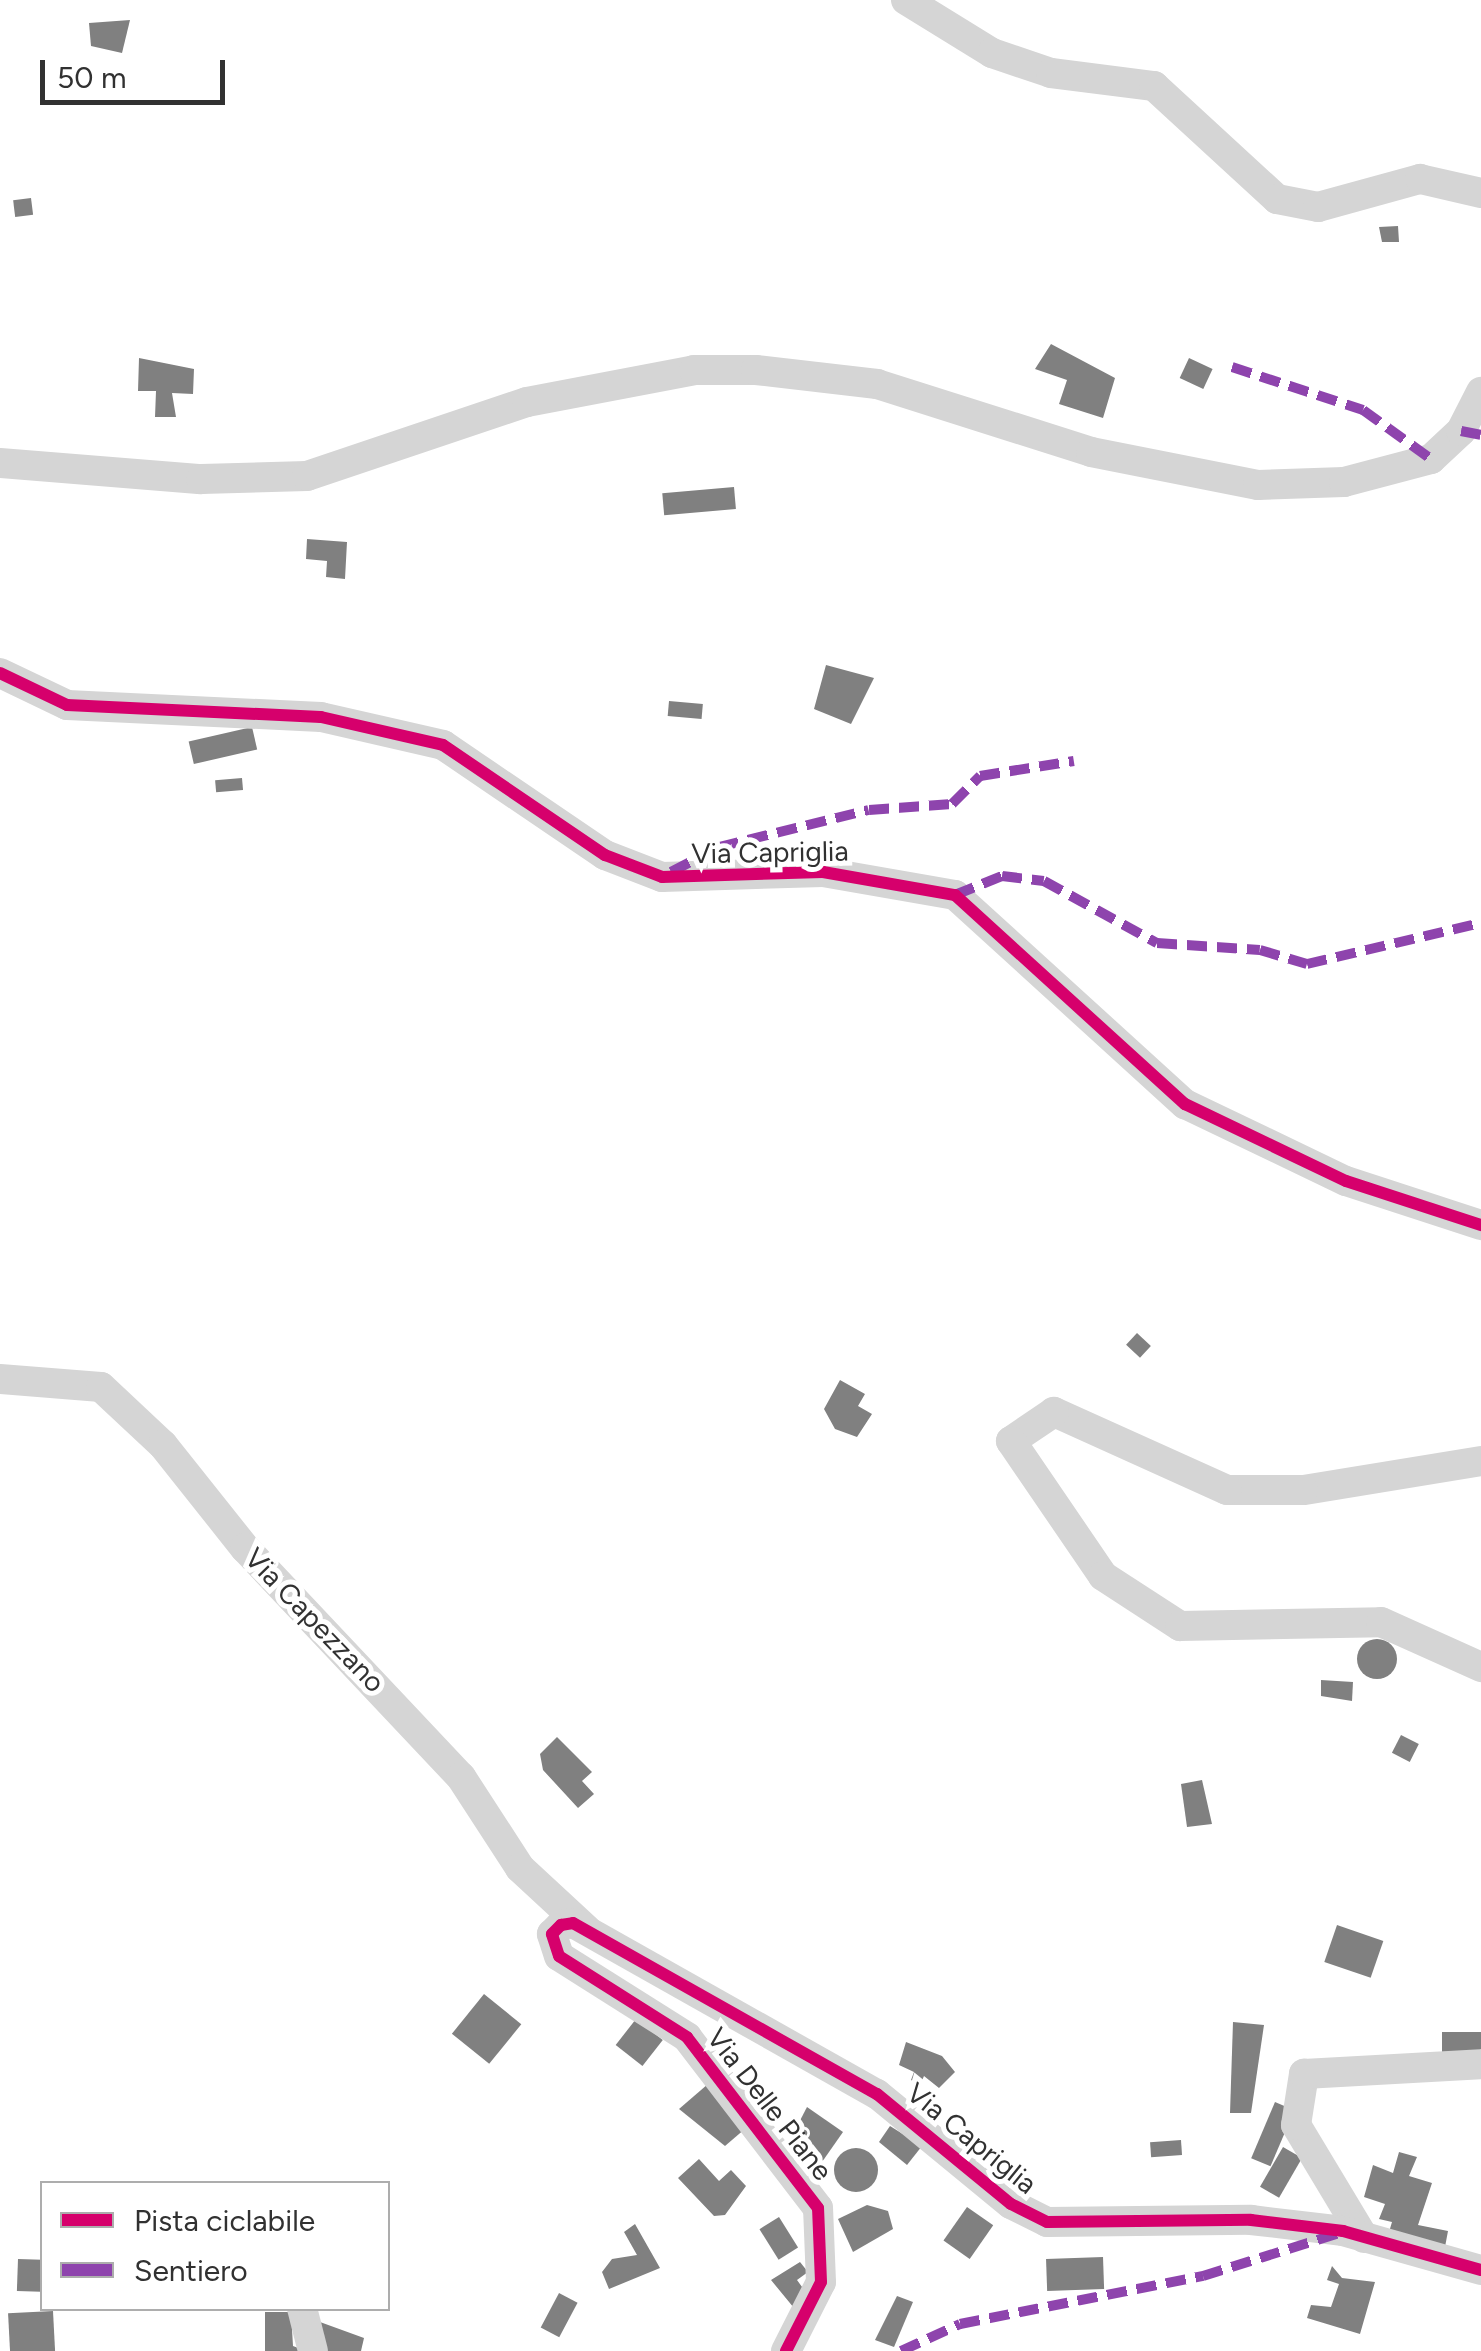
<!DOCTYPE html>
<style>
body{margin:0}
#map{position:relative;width:1481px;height:2351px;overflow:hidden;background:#fff;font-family:Figtree,sans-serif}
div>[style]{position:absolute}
.building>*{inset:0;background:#808080;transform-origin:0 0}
.round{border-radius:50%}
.minor>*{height:30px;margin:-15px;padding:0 15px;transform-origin:15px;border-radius:15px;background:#d5d5d5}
.quiet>*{height:10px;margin-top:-5px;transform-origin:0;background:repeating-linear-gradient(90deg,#8e44ad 0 20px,transparent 0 30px)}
.cycleway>*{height:12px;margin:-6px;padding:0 6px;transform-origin:6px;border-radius:6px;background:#d6006c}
span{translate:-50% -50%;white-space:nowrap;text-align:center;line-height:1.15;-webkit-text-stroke:10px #fff;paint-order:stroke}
.street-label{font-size:28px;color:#313131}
.legend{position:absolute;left:40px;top:2181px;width:350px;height:130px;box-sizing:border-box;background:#fff;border:2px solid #adadad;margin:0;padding:12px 18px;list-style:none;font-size:30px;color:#313131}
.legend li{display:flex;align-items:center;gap:20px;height:50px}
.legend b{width:50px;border:2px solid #adadad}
.scale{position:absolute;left:40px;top:60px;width:185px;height:45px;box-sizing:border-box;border:5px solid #313131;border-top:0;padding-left:12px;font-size:30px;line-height:35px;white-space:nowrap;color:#313131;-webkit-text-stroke:8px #fff;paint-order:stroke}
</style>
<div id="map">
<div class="building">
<div style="clip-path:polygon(130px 20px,122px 53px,91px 46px,89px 23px)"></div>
<div style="left:31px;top:198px;width:17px;height:18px;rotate:83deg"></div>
<div style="clip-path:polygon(1398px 226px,1399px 242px,1382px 242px,1379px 227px)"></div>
<div style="clip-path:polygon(1051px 344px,1115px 378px,1103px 418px,1059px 404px,1067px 380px,1035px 369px)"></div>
<div style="clip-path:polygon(139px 358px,194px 369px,193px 394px,172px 393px,176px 417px,155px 417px,156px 391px,138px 391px)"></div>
<div style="left:1189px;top:358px;width:26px;height:22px;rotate:25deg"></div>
<div style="left:734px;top:487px;width:22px;height:72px;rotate:85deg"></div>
<div style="clip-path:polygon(307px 539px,347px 542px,345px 579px,326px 577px,327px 561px,306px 559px)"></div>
<div style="clip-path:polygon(826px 665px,874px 678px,851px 724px,814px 709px)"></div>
<div style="left:669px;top:701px;width:34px;height:15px;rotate:5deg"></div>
<div style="left:252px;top:727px;width:23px;height:65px;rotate:77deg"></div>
<div style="left:242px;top:778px;width:12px;height:27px;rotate:85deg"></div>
<div style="left:1137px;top:1333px;width:19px;height:16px;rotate:43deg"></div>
<div style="clip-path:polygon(840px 1380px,865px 1394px,858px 1406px,872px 1414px,857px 1437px,835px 1429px,824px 1409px)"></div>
<div class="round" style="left:1357px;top:1639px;width:40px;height:40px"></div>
<div style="clip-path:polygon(1321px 1680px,1353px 1682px,1352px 1701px,1321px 1696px)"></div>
<div style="left:1401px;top:1735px;width:20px;height:20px;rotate:27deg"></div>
<div style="clip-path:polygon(557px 1737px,592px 1772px,582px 1781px,594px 1794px,578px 1808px,543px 1770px,540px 1754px)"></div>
<div style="clip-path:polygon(1202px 1780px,1212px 1824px,1187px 1827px,1181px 1784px)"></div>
<div style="left:1337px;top:1925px;width:49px;height:39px;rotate:19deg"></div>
<div style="left:484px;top:1994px;width:48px;height:51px;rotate:39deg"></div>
<div style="left:636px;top:2019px;width:34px;height:33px;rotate:38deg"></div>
<div style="clip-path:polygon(1233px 2022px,1264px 2025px,1251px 2113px,1230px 2113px)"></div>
<div style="left:1481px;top:2032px;width:27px;height:39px;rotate:90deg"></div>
<div style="clip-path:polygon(906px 2042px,942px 2056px,955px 2072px,939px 2088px,924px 2076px,920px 2085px,911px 2080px,914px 2072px,899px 2065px)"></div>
<div style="clip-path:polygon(708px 2084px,746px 2128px,725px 2146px,679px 2109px)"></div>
<div style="left:1275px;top:2102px;width:21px;height:61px;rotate:23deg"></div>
<div style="clip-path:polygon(807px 2107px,843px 2132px,822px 2162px,791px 2138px)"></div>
<div style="clip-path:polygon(890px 2126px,922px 2146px,907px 2165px,879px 2142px)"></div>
<div style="left:1181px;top:2140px;width:15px;height:31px;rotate:86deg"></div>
<div style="left:1283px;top:2147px;width:22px;height:46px;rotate:30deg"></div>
<div class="round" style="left:834px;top:2148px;width:44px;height:44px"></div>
<div style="clip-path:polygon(1399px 2152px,1417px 2157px,1409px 2176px,1432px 2183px,1418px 2225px,1448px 2231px,1445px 2247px,1389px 2232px,1392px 2222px,1379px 2219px,1385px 2204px,1364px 2197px,1373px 2165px,1393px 2173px)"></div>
<div style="clip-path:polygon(699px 2159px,719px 2181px,731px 2170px,746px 2186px,725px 2215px,714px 2216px,678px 2178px)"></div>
<div style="clip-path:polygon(867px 2205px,888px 2211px,893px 2229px,853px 2252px,838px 2219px)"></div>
<div style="left:967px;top:2207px;width:32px;height:41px;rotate:35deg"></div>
<div style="left:779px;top:2217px;width:36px;height:23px;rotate:58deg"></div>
<div style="clip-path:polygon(635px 2224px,660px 2268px,609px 2289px,602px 2272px,612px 2259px,637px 2255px,624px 2232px)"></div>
<div style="left:1103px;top:2257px;width:32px;height:57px;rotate:88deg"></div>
<div style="left:18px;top:2259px;width:24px;height:32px;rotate:2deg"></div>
<div style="clip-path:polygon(800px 2262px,808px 2272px,797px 2280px,810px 2298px,794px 2308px,771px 2280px)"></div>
<div style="clip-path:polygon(1332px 2266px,1342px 2278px,1375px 2282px,1360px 2334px,1307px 2318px,1311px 2305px,1331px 2307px,1339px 2284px,1327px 2280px)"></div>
<div style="left:559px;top:2293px;width:21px;height:39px;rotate:28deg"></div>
<div style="clip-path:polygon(897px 2296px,913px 2302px,894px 2347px,875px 2340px)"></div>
<div style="left:53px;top:2311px;width:40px;height:45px;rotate:87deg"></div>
<div style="clip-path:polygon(265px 2312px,291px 2312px,293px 2346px,306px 2351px,265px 2351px)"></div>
<div style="clip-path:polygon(320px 2322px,364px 2338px,361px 2351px,318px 2351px)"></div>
</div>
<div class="minor">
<div style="left:906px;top:0;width:101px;rotate:31.6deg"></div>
<div style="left:992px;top:53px;width:62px;rotate:18.7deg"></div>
<div style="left:1051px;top:73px;width:104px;rotate:7.2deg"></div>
<div style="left:1154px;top:86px;width:167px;rotate:42.6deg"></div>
<div style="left:1277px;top:199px;width:42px;rotate:11deg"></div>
<div style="left:1318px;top:207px;width:106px;rotate:-15.4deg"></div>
<div style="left:1420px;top:179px;width:63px;rotate:12.9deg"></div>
<div style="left:0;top:463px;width:202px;rotate:4.6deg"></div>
<div style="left:201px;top:479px;width:106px;rotate:-1.6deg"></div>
<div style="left:307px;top:476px;width:232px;rotate:-18.6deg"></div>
<div style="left:527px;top:402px;width:170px;rotate:-10.8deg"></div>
<div style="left:694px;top:370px;width:62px"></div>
<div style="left:756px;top:370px;width:122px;rotate:6.6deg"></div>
<div style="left:877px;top:384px;width:225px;rotate:17.6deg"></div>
<div style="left:1091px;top:452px;width:170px;rotate:11.2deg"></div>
<div style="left:1258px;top:485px;width:86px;rotate:-2deg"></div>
<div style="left:1344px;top:482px;width:90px;rotate:-14.8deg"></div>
<div style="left:1431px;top:459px;width:41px;rotate:-43deg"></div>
<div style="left:1461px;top:431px;width:44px;rotate:-62.9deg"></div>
<div style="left:0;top:673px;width:74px;rotate:25.5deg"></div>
<div style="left:67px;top:705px;width:254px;rotate:2.7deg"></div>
<div style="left:321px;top:717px;width:125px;rotate:12.9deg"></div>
<div style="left:443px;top:745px;width:196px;rotate:34.2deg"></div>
<div style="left:605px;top:855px;width:61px;rotate:21.1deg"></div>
<div style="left:662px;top:877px;width:161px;rotate:-1.8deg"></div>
<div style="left:823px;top:872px;width:134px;rotate:9.9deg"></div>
<div style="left:955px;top:895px;width:311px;rotate:42.3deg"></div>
<div style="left:1185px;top:1104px;width:178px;rotate:25.6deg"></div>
<div style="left:1346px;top:1181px;width:142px;rotate:18.1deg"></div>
<div style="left:0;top:1379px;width:101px;rotate:4.5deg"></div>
<div style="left:101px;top:1387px;width:85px;rotate:43.1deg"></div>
<div style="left:163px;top:1445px;width:132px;rotate:51.5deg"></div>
<div style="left:245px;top:1548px;width:315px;rotate:46.7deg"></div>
<div style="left:461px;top:1777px;width:108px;rotate:57deg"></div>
<div style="left:520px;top:1868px;width:91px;rotate:42.8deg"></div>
<div style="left:1481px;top:1461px;width:180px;rotate:170.7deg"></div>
<div style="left:1303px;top:1490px;width:76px;rotate:180deg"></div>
<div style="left:1227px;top:1490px;width:190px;rotate:-155.7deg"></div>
<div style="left:1054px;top:1412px;width:52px;rotate:146deg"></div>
<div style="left:1011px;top:1441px;width:163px;rotate:55.7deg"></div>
<div style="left:1103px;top:1576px;width:92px;rotate:33deg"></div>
<div style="left:1180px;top:1626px;width:201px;rotate:-1.1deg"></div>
<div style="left:1381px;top:1622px;width:110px;rotate:24.2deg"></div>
<div style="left:1364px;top:2238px;width:132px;rotate:-121deg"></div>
<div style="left:1296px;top:2125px;width:52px;rotate:-81.1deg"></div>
<div style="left:1304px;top:2074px;width:177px;rotate:-3.2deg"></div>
<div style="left:302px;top:2308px;width:44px;rotate:75.7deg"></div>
<div style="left:786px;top:2351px;width:77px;rotate:-63.1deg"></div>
<div style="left:821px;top:2282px;width:74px;rotate:-92.3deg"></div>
<div style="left:818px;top:2208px;width:215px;rotate:-127.5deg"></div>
<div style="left:687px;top:2037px;width:151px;rotate:-147.7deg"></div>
<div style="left:559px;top:1956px;width:23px;rotate:-108deg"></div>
<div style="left:552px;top:1934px;width:13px;rotate:-45deg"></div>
<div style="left:561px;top:1925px;width:12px;rotate:-9deg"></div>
<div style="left:573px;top:1923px;width:349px;rotate:29.4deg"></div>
<div style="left:877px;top:2094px;width:173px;rotate:39.4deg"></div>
<div style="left:1011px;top:2204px;width:40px;rotate:26.6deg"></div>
<div style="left:1047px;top:2222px;width:204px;rotate:-0.6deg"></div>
<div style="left:1251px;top:2220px;width:93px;rotate:6.8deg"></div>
<div style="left:1343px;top:2231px;width:143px;rotate:15.8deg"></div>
</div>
<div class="quiet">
<div style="left:1232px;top:367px;width:138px;rotate:18.2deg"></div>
<div style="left:1363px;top:410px;width:84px;rotate:35.8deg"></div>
<div style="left:1461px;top:431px;width:20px;rotate:11deg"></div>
<div style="left:671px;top:872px;width:54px;rotate:-27.5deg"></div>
<div style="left:719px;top:847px;width:154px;rotate:-13.9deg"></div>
<div style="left:869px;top:810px;width:83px;rotate:-4.1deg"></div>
<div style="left:952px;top:804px;width:40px;rotate:-45deg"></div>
<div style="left:980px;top:776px;width:95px;rotate:-9.1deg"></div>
<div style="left:955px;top:895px;width:51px;rotate:-22deg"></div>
<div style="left:1002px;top:876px;width:42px;rotate:6.8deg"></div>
<div style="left:1044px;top:881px;width:129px;rotate:28.8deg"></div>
<div style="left:1157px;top:943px;width:103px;rotate:3.9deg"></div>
<div style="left:1260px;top:950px;width:49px;rotate:16.6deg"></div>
<div style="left:1307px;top:964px;width:179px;rotate:-13.3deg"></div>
<div style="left:901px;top:2351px;width:65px;rotate:-24.6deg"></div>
<div style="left:960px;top:2324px;width:248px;rotate:-11.2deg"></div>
<div style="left:1203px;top:2276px;width:143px;rotate:-17.5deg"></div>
</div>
<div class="cycleway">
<div style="left:0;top:673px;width:74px;rotate:25.5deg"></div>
<div style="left:67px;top:705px;width:254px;rotate:2.7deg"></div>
<div style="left:321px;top:717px;width:125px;rotate:12.9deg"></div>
<div style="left:443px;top:745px;width:196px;rotate:34.2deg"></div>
<div style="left:605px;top:855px;width:61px;rotate:21.1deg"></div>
<div style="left:662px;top:877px;width:161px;rotate:-1.8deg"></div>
<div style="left:823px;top:872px;width:134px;rotate:9.9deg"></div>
<div style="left:955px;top:895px;width:311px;rotate:42.3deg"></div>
<div style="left:1185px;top:1104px;width:178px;rotate:25.6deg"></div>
<div style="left:1346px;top:1181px;width:142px;rotate:18.1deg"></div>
<div style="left:786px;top:2351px;width:77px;rotate:-63.1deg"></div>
<div style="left:821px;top:2282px;width:74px;rotate:-92.3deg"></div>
<div style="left:818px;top:2208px;width:215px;rotate:-127.5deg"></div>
<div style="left:687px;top:2037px;width:151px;rotate:-147.7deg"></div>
<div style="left:559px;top:1956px;width:23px;rotate:-108deg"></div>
<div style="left:552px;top:1934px;width:13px;rotate:-45deg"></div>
<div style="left:561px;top:1925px;width:12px;rotate:-9deg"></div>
<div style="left:573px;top:1923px;width:349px;rotate:29.4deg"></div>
<div style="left:877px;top:2094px;width:173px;rotate:39.4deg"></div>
<div style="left:1011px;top:2204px;width:40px;rotate:26.6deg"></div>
<div style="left:1047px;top:2222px;width:204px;rotate:-0.6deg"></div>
<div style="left:1251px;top:2220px;width:93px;rotate:6.8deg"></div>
<div style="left:1343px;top:2231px;width:143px;rotate:15.8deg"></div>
</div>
<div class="street-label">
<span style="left:770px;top:852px;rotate:-1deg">Via Capriglia</span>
<span style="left:315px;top:1620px;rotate:46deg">Via Capezzano</span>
<span style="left:770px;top:2104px;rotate:52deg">Via Delle Piane</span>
<span style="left:972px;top:2138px;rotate:39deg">Via Capriglia</span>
</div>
<ul class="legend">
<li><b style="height:12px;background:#d6006c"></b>Pista ciclabile</li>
<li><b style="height:12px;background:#8e44ad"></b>Sentiero</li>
</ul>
<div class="scale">50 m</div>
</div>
